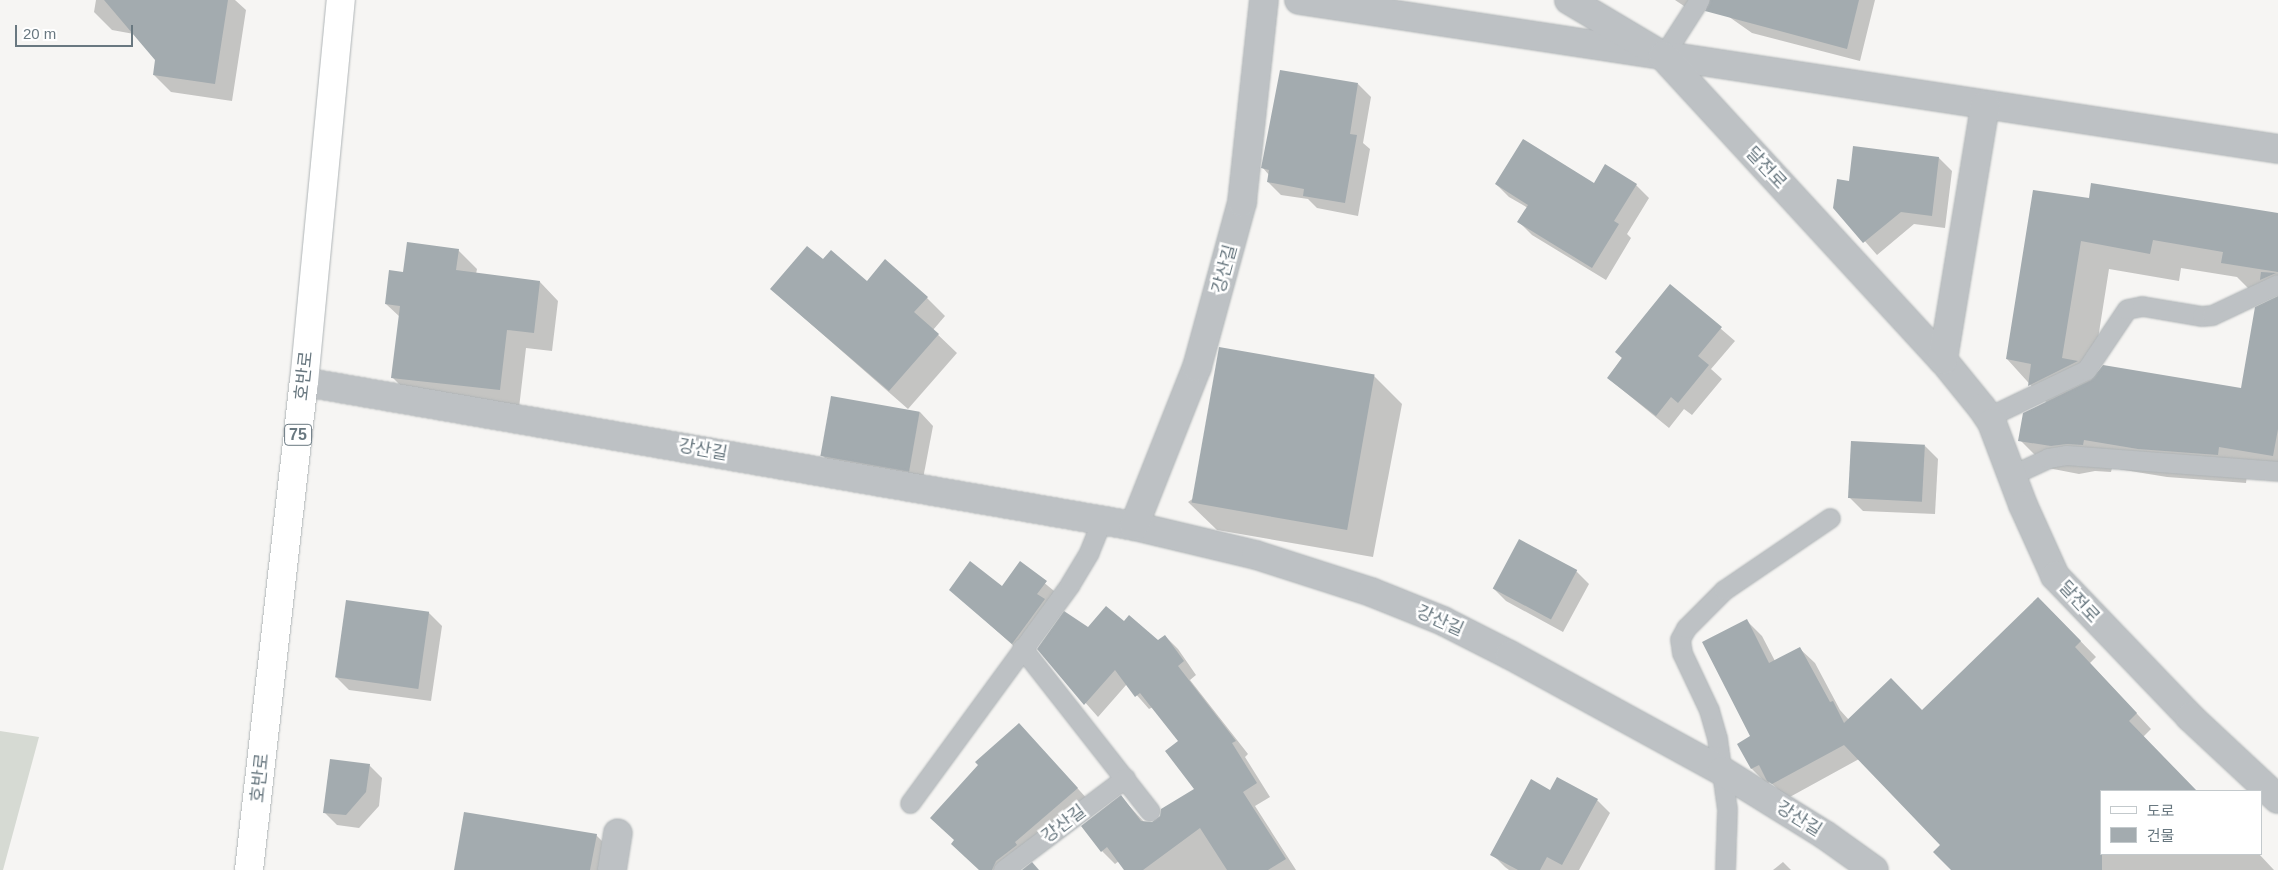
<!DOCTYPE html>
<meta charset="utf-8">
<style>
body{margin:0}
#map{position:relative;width:2278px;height:870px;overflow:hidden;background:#f6f5f3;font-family:Helvetica,"Noto Sans KR",sans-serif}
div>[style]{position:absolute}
.green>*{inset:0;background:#d6dad3}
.shadow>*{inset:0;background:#0003}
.building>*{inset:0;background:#a3abaf;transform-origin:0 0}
.roads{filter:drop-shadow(0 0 1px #afb4b6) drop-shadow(0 0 1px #afb4b6)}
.lane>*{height:19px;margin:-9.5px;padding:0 9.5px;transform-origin:9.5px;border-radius:9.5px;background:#bdc1c4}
.street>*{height:28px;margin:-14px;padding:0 14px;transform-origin:14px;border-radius:14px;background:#bdc1c4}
.primary>*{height:28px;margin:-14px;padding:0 14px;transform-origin:14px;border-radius:14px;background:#fff}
span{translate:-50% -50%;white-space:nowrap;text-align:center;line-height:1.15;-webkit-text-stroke:5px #fff;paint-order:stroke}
.shield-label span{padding:1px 4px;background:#fff;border:1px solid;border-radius:4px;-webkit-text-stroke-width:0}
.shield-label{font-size:16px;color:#697880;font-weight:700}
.street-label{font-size:18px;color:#697880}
.legend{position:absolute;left:2100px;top:790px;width:162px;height:65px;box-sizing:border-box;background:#fff;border:1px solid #c3c9cc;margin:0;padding:6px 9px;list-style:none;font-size:15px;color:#697880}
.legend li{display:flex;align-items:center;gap:10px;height:25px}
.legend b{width:25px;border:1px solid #c3c9cc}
.scale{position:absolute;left:15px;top:25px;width:118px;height:22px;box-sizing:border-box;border:2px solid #697880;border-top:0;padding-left:6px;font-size:15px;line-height:18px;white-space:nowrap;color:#697880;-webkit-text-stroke:4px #fff;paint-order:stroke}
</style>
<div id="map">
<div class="green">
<div style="clip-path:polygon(0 731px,39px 737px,3px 870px,0 870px)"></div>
</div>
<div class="shadow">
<div style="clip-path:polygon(96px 0,235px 0,246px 10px,232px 101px,171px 92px,154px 75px,156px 59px,134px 34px,112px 30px,94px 12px)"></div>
<div style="clip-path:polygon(1675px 0,1875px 0,1860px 61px,1752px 33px,1725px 14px,1712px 2px,1705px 2px,1696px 14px)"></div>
<div style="clip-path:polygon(1358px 84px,1371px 97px,1363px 143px,1370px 149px,1358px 216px,1317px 208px,1308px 199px,1281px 195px,1268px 182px,1269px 175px,1263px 168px)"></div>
<div style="clip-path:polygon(1939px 158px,1952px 171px,1945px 228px,1914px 224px,1877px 255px,1835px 207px,1850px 182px)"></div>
<div style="clip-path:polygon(1496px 184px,1636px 185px,1649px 198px,1627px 234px,1631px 238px,1606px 280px,1532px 235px,1519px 222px,1528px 208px,1509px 197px)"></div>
<div style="clip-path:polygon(2090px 200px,2278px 215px,2278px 295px,2251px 291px,2237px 277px,2181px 268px,2179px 281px,2109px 269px,2092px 377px,2242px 390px,2278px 321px,2278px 480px,2247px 475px,2246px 483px,2167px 477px,2112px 468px,2111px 472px,2095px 471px,2079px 474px,2048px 468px,2020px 440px,2047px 403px,2007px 359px)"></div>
<div style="clip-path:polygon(458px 250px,477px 269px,476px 274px,540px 282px,558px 301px,552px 351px,526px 348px,519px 408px,411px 396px,392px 377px,400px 317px,386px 304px,404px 273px)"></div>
<div style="clip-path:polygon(823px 261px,867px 282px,927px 298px,945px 316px,933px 330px,957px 353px,908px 409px,771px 289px)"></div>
<div style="clip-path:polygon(1671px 286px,1735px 341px,1711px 369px,1722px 379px,1692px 415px,1684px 409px,1669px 428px,1608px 378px)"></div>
<div style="clip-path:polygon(1374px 376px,1402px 404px,1373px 557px,1217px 530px,1188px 502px)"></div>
<div style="clip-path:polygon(920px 412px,933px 426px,922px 484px,835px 468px,822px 455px)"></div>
<div style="clip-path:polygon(1925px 446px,1938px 459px,1935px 514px,1863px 511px,1850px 498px)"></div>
<div style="clip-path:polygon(1020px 563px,1059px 595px,1025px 656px,951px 590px,1002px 587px)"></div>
<div style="clip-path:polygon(1576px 571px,1589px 584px,1563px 632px,1506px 601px,1493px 588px)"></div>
<div style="clip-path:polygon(429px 613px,442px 626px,431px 701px,349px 690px,336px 677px)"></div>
<div style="clip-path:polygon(2053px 613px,2096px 657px,2090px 663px,2151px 729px,2143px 737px,2196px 791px,2102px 791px,2102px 854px,2259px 854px,2274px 870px,1953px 870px,1942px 845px,1859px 759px,1788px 798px,1770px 782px,1767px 784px,1752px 769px,1739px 744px,1752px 736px,1747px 621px,1762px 636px,1775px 661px,1799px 648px,1815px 663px,1840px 710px,1849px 720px,1922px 711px)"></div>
<div style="clip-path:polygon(1124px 623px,1158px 641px,1165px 636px,1178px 649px,1196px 675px,1190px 680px,1248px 754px,1245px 757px,1270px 797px,1255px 806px,1296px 870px,1125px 870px,1119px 861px,1115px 864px,1102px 851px,1121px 797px,1144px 822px,1152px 823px,1195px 789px,1180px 741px,1153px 707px,1149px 709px,1127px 684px,1098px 717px,1038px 649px,1089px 628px)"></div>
<div style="clip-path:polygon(1019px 724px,1090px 802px,1015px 870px,980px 870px)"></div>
<div style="clip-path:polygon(369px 765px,382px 778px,379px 806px,359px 828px,337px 825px,324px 812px)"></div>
<div style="clip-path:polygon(1551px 792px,1597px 800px,1610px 813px,1579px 870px,1509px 870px,1505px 867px,1492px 854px)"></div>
<div style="clip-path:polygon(596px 835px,615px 854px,612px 870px,462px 870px)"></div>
<div style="clip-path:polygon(1783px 862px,1791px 870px,1773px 870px)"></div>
</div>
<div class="building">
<div style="clip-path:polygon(104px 0,228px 0,215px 84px,153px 75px,155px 60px)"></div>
<div style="clip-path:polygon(1710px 0,1859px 0,1847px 49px,1705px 11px)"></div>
<div style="clip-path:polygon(1280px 70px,1358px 83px,1350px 134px,1357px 135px,1345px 203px,1303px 196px,1304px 189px,1267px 182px,1269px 170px,1261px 168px,1263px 158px)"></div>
<div style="clip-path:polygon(1523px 139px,1594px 183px,1605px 164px,1637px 184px,1614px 221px,1619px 224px,1592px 268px,1517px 222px,1528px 205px,1495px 184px)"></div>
<div style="clip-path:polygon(1853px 146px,1939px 157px,1932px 216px,1901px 212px,1863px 243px,1833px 208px,1837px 179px,1849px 181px)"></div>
<div style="clip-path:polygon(2091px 183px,2278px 213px,2278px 272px,2221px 263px,2223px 252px,2153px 240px,2150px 254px,2081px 241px,2062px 358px,2078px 361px,2028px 386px,2031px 364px,2006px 359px,2033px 190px,2089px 198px)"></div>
<div style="clip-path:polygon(407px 242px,459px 249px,456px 270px,540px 281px,534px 333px,507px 330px,500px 390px,391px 378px,400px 306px,385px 304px,389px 270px,403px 272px)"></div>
<div style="clip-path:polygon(807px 246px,823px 259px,831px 250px,867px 281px,885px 259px,928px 297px,914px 312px,939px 334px,889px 391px,770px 289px)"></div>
<div style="clip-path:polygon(2261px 272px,2276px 273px,2260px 280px)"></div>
<div style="clip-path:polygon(1670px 284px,1722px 327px,1698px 356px,1709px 365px,1678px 403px,1671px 397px,1656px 416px,1607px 378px,1622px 358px,1615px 352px)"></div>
<div style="clip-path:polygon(2278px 296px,2278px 429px,2273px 456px,2219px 447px,2218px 455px,2138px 449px,2084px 440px,2083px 445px,2067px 444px,2051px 446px,2018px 441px,2023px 413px,2091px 380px,2103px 365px,2241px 388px,2255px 307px)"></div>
<div style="left:1219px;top:347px;width:158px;height:158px;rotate:10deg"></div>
<div style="left:831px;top:396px;width:90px;height:61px;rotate:10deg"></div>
<div style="left:1851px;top:441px;width:74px;height:57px;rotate:3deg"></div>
<div style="left:1519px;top:539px;width:66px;height:56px;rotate:28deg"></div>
<div style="clip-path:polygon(970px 561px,1002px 586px,1020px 561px,1047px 581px,1037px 594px,1045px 599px,1012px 644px,949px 590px)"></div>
<div style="clip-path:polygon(2038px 597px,2081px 641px,2075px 647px,2137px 713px,2129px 721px,2197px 791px,2102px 791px,2102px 870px,1951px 870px,1933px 852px,1940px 845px,1844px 745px,1772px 784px,1767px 781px,1759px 765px,1751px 769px,1737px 744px,1750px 736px,1702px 642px,1747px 619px,1769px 663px,1800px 647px,1830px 702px,1833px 701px,1844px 723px,1891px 678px,1922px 710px)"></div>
<div style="left:346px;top:600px;width:84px;height:78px;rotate:8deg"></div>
<div style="clip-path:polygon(1106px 606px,1124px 621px,1129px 615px,1158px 640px,1165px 635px,1184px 661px,1178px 666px,1236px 741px,1232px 743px,1257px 783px,1243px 792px,1286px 859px,1268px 870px,1227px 870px,1200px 828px,1143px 870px,1124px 870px,1107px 847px,1101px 852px,1081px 826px,1121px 795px,1141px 821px,1152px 822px,1160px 816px,1161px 809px,1194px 789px,1165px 751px,1178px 741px,1140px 693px,1135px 697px,1115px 670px,1084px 705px,1037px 649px,1064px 611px,1088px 627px)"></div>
<div style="clip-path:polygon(1019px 723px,1078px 788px,1015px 842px,1017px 845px,996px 861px,992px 870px,979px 870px,951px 844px,954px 840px,930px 818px,978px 765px,975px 762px)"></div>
<div style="clip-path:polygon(330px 759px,370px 764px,366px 792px,346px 815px,323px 813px)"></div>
<div style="clip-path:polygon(1557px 777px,1598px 799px,1562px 865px,1547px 857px,1540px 870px,1518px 870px,1490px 855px,1531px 779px,1550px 790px)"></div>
<div style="clip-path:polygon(464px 812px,597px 834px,590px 870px,454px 870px)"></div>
<div style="clip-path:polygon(1032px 862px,1039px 870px,1022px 870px)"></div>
</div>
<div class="roads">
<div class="lane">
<div style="left:1663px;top:56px;width:67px;rotate:-57.3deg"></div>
<div style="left:1988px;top:417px;width:109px;rotate:-25.6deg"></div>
<div style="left:2086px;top:370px;width:73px;rotate:-56.1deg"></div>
<div style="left:2127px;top:309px;width:15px;rotate:-11deg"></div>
<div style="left:2142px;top:306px;width:61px;rotate:9.5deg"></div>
<div style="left:2202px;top:316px;width:10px;rotate:-6deg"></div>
<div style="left:2212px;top:315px;width:73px;rotate:-25.2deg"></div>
<div style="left:2012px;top:475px;width:40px;rotate:-25deg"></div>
<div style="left:2048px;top:458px;width:18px;rotate:-9deg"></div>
<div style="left:2066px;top:455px;width:213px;rotate:4.3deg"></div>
<div style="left:1022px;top:648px;width:207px;rotate:51.9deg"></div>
<div style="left:910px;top:803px;width:271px;rotate:-53.8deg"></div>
<div style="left:1070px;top:584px;width:37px;rotate:-59deg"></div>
<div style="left:1089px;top:552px;width:35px;rotate:-68deg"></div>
<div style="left:1003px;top:870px;width:153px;rotate:-37deg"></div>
<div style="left:1725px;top:870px;width:61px;rotate:-88.1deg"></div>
<div style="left:1727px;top:809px;width:72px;rotate:-98deg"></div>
<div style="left:1717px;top:738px;width:29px;rotate:-106deg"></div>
<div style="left:1709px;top:710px;width:63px;rotate:-115.3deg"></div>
<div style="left:1682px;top:653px;width:14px;rotate:-98deg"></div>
<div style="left:1680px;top:639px;width:13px;rotate:-61deg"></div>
<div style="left:1686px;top:628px;width:54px;rotate:-45deg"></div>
<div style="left:1724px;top:590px;width:128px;rotate:-34.2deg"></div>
</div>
<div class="street">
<div style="left:1299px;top:0;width:990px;rotate:8.65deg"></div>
<div style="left:1569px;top:0;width:109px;rotate:30.8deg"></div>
<div style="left:1663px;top:56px;width:413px;rotate:47.4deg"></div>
<div style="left:1943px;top:360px;width:62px;rotate:50.9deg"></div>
<div style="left:1982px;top:408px;width:18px;rotate:56deg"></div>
<div style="left:1992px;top:423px;width:88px;rotate:69.3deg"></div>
<div style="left:2023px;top:505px;width:78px;rotate:65.7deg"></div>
<div style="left:2055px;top:576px;width:195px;rotate:46.2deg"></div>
<div style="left:2190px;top:717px;width:120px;rotate:43deg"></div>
<div style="left:1943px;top:360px;width:258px;rotate:-80.6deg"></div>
<div style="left:304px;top:382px;width:842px;rotate:9.84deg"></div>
<div style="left:1134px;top:526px;width:125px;rotate:13.4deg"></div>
<div style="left:1256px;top:555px;width:121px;rotate:17.8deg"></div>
<div style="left:1371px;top:592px;width:78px;rotate:21.9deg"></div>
<div style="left:1443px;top:621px;width:75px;rotate:26.9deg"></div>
<div style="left:1510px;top:655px;width:242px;rotate:28.7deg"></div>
<div style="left:1722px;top:771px;width:121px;rotate:31.9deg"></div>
<div style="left:1825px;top:835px;width:60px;rotate:35.5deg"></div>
<div style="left:1134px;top:526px;width:171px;rotate:-68.4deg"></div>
<div style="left:1197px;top:367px;width:171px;rotate:-74.7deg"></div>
<div style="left:1242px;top:202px;width:203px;rotate:-83.8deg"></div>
<div style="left:612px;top:870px;width:37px;rotate:-81deg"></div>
</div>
<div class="primary">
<div style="left:249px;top:870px;width:491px;rotate:-83.6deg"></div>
<div style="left:304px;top:382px;width:384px;rotate:-84.5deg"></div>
</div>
</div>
<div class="shield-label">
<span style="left:298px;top:435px">75</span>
</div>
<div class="street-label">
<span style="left:1766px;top:168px;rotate:47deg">달전로</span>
<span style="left:1225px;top:269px;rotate:-75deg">강산길</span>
<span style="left:304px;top:376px;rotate:-84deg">호반로</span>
<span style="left:703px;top:450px;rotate:10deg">강산길</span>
<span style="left:2079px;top:602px;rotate:47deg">달전로</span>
<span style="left:1440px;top:621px;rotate:24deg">강산길</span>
<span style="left:260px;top:778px;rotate:-84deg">호반로</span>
<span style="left:1799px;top:819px;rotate:32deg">강산길</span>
<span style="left:1064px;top:824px;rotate:-37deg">강산길</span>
</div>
<ul class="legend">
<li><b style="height:6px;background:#fff"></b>도로</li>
<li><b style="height:14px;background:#a3abaf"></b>건물</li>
</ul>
<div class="scale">20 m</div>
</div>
